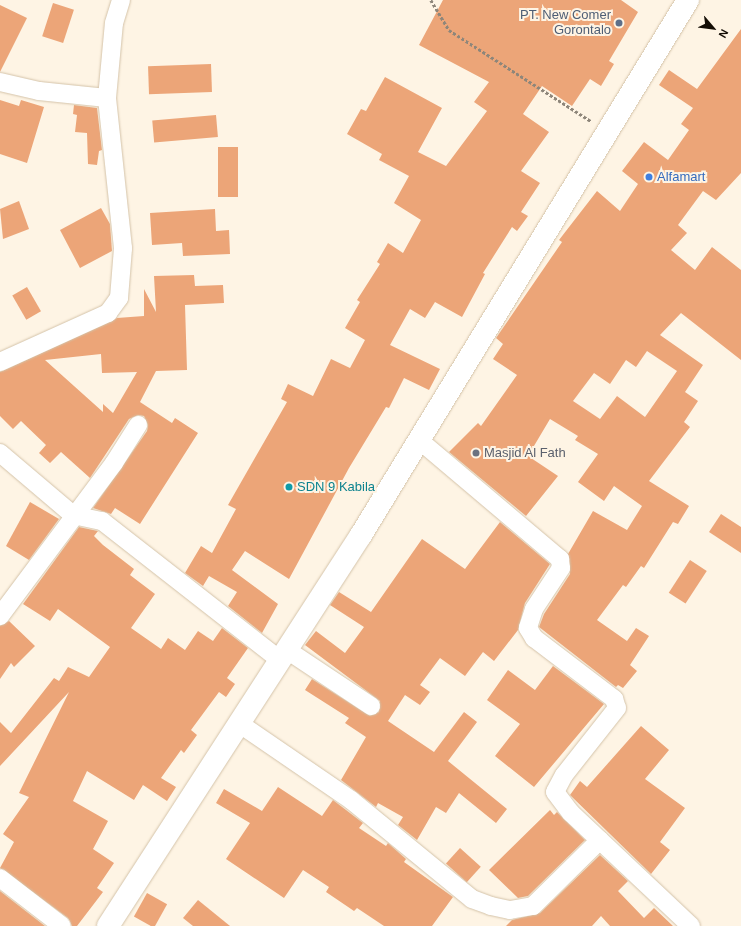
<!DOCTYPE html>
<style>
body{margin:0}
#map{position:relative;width:741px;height:926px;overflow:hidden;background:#fef4e4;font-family:Helvetica,sans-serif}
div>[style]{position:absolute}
.building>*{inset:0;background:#eca578;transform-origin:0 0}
.path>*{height:2.5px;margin-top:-1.25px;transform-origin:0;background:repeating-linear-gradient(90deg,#8e867a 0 3px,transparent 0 5px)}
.roads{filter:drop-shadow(0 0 1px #d4c3a9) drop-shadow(0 0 1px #d4c3a9)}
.minor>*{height:18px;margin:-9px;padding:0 9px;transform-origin:9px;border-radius:9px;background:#fff}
.secondary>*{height:22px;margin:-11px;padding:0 11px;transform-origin:11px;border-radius:11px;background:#fff}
.dots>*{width:11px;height:11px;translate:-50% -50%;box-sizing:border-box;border:2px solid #fef4e4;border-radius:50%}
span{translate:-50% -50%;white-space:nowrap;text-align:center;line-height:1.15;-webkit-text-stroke:4px #fef4e4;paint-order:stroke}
.service-label{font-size:13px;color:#4e5e75}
.right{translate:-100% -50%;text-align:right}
.shop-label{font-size:13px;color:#366cbe}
.left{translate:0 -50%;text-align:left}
.worship-label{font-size:13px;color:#5b616d}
.culture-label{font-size:13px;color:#0d838f}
.north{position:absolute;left:693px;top:8px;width:40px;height:40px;-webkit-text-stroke:3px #fef4e4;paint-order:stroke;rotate:118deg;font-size:11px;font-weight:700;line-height:16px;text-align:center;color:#130d05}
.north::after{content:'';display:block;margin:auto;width:14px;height:18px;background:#130d05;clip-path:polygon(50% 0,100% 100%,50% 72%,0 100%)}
</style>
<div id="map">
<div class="building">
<div style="clip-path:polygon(443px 0,621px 0,638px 12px,609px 61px,614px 64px,601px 86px,590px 79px,572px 106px,542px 86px,523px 114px,549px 132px,521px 171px,540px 183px,521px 212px,528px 216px,517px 231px,512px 227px,483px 273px,485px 274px,462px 317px,435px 302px,425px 318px,410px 309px,390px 345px,440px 369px,429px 390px,404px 378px,389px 408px,386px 407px,349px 468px,289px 579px,245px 551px,232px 570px,278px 604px,262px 633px,228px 606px,237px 592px,209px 576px,203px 586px,185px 573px,201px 546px,212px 553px,236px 509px,228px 505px,287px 402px,281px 399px,288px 384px,313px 396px,331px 359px,350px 368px,365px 340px,345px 328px,360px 302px,357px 300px,380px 264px,377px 262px,388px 243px,403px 253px,421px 220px,394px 203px,409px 176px,379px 160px,382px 154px,347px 134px,361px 109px,366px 111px,385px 77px,442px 108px,418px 152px,446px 166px,487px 111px,474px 102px,489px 82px,419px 45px)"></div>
<div style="left:53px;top:3px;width:22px;height:35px;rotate:18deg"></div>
<div style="clip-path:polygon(0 5px,27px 18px,0 72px)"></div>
<div style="clip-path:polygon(evenodd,741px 29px,741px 173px,716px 200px,703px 191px,678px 225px,687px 233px,671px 250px,695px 270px,712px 247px,741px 270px,741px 360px,681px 313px,660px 335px,703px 365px,685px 392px,698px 401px,684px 422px,690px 427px,649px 481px,689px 506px,678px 524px,673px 522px,644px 568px,641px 566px,626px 587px,623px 585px,597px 620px,627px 641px,636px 628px,649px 636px,630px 665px,637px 671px,623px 688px,618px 685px,616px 687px,539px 627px,544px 614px,570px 574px,568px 554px,593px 511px,627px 530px,642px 506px,614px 486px,604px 501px,578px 482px,598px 454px,575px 440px,578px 436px,550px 419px,528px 456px,558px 476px,526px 516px,449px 452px,478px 423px,481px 426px,517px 375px,493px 359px,503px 344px,496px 338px,562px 242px,559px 240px,597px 191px,620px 211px,638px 184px,622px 171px,644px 142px,668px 160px,689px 130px,681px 124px,693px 108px,659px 85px,669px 70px,697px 89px,741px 29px,647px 351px,677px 371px,645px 417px,617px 396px,600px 419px,573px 401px,594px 373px,610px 384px,626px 360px,636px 367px,647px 351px)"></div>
<div style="left:211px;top:64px;width:28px;height:63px;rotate:88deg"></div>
<div style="clip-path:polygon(0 100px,19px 106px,21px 100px,44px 107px,27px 163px,0 154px)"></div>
<div style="clip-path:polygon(74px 105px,97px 108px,102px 150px,99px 151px,97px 165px,88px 164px,87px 133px,75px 132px,77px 115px,73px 114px)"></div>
<div style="left:216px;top:115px;width:22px;height:64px;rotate:85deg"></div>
<div style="left:218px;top:147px;width:20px;height:50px"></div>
<div style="clip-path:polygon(19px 201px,29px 229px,3px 239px,0 209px)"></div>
<div style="clip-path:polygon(101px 208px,110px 224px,112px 251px,80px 268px,60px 230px)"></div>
<div style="clip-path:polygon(215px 209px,216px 231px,229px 230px,230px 254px,183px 256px,182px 243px,152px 245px,150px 213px)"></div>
<div style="clip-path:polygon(evenodd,194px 275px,195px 286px,223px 285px,224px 303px,185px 305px,187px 370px,156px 371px,140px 402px,172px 423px,175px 418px,198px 433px,140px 524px,115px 508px,111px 514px,93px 508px,147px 431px,148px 425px,144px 416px,138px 415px,129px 419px,90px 478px,61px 452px,50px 463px,39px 453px,46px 445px,21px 421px,13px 429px,0 416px,0 372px,117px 318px,144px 316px,144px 289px,156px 312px,154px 276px,194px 275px,101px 354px,102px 373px,137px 372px,113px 413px,103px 404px,103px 412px,45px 360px,101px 354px)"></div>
<div style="left:27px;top:287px;width:28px;height:17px;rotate:60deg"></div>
<div style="clip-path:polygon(30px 502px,59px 519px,29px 560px,6px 546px)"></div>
<div style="clip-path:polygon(721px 514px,741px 527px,741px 553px,709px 532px)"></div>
<div style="clip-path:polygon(500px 522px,550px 564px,525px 603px,518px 630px,494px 661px,483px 652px,465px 676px,440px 658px,420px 685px,430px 692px,420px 705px,405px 695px,388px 721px,434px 752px,464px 712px,477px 722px,448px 761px,507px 809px,496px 823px,459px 793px,446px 813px,436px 807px,417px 840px,398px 825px,403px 817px,378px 803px,376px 807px,341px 780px,366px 737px,345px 723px,349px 718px,305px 690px,312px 679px,370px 716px,379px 712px,380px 701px,305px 645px,316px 631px,345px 653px,364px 627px,330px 605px,339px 592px,371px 612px,422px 539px,465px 569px)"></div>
<div style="clip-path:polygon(79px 527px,98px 531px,94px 536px,103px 545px,134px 569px,130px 575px,155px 594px,131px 628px,161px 649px,168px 638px,185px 650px,198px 631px,213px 641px,222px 628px,248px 648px,227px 678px,235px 684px,226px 697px,219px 692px,191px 730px,197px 735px,184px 753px,181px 750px,161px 778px,176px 787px,167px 801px,143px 785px,134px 800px,87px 771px,73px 801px,108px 821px,93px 849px,114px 863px,97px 888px,103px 892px,77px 926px,72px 926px,68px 918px,0 868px,14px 842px,3px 834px,29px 797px,19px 793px,69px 692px,0 766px,0 722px,11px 733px,54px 678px,59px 681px,68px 667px,89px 677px,110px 647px,58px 609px,50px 621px,23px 604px)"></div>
<div style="left:690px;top:560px;width:20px;height:39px;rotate:33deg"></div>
<div style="clip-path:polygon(9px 621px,35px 646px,14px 667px,11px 663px,0 679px,0 626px)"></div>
<div style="clip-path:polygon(553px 666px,604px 704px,534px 787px,495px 756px,520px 724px,487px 700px,508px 670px,535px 690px)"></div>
<div style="clip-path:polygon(641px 726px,669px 750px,645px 779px,685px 808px,660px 842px,670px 850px,651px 874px,570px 795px,580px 781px,587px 787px)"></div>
<div style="clip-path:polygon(278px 787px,322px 816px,333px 800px,363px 823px,359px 828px,386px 846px,388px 843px,406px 859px,404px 862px,453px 897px,432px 926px,384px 926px,357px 908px,354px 911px,326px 892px,329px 887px,303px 870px,284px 898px,226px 859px,250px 823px,216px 803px,224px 789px,262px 811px)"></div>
<div style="clip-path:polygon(550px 810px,554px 815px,557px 812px,585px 840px,528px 896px,518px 898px,489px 870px)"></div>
<div style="left:460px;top:848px;width:28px;height:21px;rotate:42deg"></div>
<div style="clip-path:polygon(600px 855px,628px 881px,618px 891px,644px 918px,654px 908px,673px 926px,610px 926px,601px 916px,592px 926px,506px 926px,512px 920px,540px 913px)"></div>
<div style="clip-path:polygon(0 891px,45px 926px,0 926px)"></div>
<div style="left:147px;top:893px;width:23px;height:27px;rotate:29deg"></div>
<div style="clip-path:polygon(198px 900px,230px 926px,193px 926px,183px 918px)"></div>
</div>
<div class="path">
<div style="left:431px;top:0;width:35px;rotate:59deg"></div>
<div style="left:449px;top:30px;width:169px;rotate:32.7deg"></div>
</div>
<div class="roads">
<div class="minor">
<div style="left:0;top:82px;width:40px;rotate:13deg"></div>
<div style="left:39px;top:91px;width:68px;rotate:5.9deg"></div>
<div style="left:0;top:362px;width:119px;rotate:-24.4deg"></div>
<div style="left:108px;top:313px;width:19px;rotate:-54deg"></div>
<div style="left:119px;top:298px;width:50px;rotate:-85.4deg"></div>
<div style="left:123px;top:248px;width:151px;rotate:-96.1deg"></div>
<div style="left:107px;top:98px;width:75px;rotate:-84.7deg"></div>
<div style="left:114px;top:23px;width:24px;rotate:-73deg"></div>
<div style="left:419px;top:440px;width:185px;rotate:40.2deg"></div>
<div style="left:560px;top:559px;width:9px;rotate:84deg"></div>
<div style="left:561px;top:568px;width:49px;rotate:123.4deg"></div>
<div style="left:534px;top:609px;width:20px;rotate:108deg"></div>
<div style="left:528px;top:628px;width:12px;rotate:59deg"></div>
<div style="left:534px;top:638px;width:101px;rotate:37.3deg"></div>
<div style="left:614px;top:699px;width:9px;rotate:72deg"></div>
<div style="left:617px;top:708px;width:85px;rotate:128.3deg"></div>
<div style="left:564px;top:775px;width:19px;rotate:118deg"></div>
<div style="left:555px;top:792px;width:26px;rotate:53deg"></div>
<div style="left:571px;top:813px;width:165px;rotate:43.3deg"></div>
<div style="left:0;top:453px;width:96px;rotate:40.3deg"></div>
<div style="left:73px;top:515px;width:30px;rotate:12deg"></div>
<div style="left:102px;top:521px;width:226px;rotate:38deg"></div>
<div style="left:0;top:616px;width:191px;rotate:-53.3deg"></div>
<div style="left:114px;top:463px;width:45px;rotate:-57.7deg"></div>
<div style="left:287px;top:650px;width:101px;rotate:33.7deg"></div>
<div style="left:240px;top:724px;width:135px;rotate:34.4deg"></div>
<div style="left:351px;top:800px;width:156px;rotate:39.3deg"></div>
<div style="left:472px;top:899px;width:20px;rotate:20deg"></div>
<div style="left:491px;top:906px;width:19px;rotate:12deg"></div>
<div style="left:510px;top:910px;width:23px;rotate:-10deg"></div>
<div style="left:533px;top:906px;width:94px;rotate:-44.6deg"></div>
<div style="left:0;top:878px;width:78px;rotate:37.7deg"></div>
</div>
<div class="secondary">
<div style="left:108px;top:926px;width:466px;rotate:-57.1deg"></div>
<div style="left:361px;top:535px;width:627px;rotate:-58.57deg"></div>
</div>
</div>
<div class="dots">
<div style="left:619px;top:23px;background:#5c6f8a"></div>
<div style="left:649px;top:177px;background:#3f7fe0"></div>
<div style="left:476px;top:453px;background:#6b7280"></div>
<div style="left:289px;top:487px;background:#0f9aa8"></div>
</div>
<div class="service-label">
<span class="right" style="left:611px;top:23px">PT. New Comer<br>Gorontalo</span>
</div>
<div class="shop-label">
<span class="left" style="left:657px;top:177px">Alfamart</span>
</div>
<div class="worship-label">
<span class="left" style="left:484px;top:453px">Masjid Al Fath</span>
</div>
<div class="culture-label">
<span class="left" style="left:297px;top:487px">SDN 9 Kabila</span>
</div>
<div class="north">N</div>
</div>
